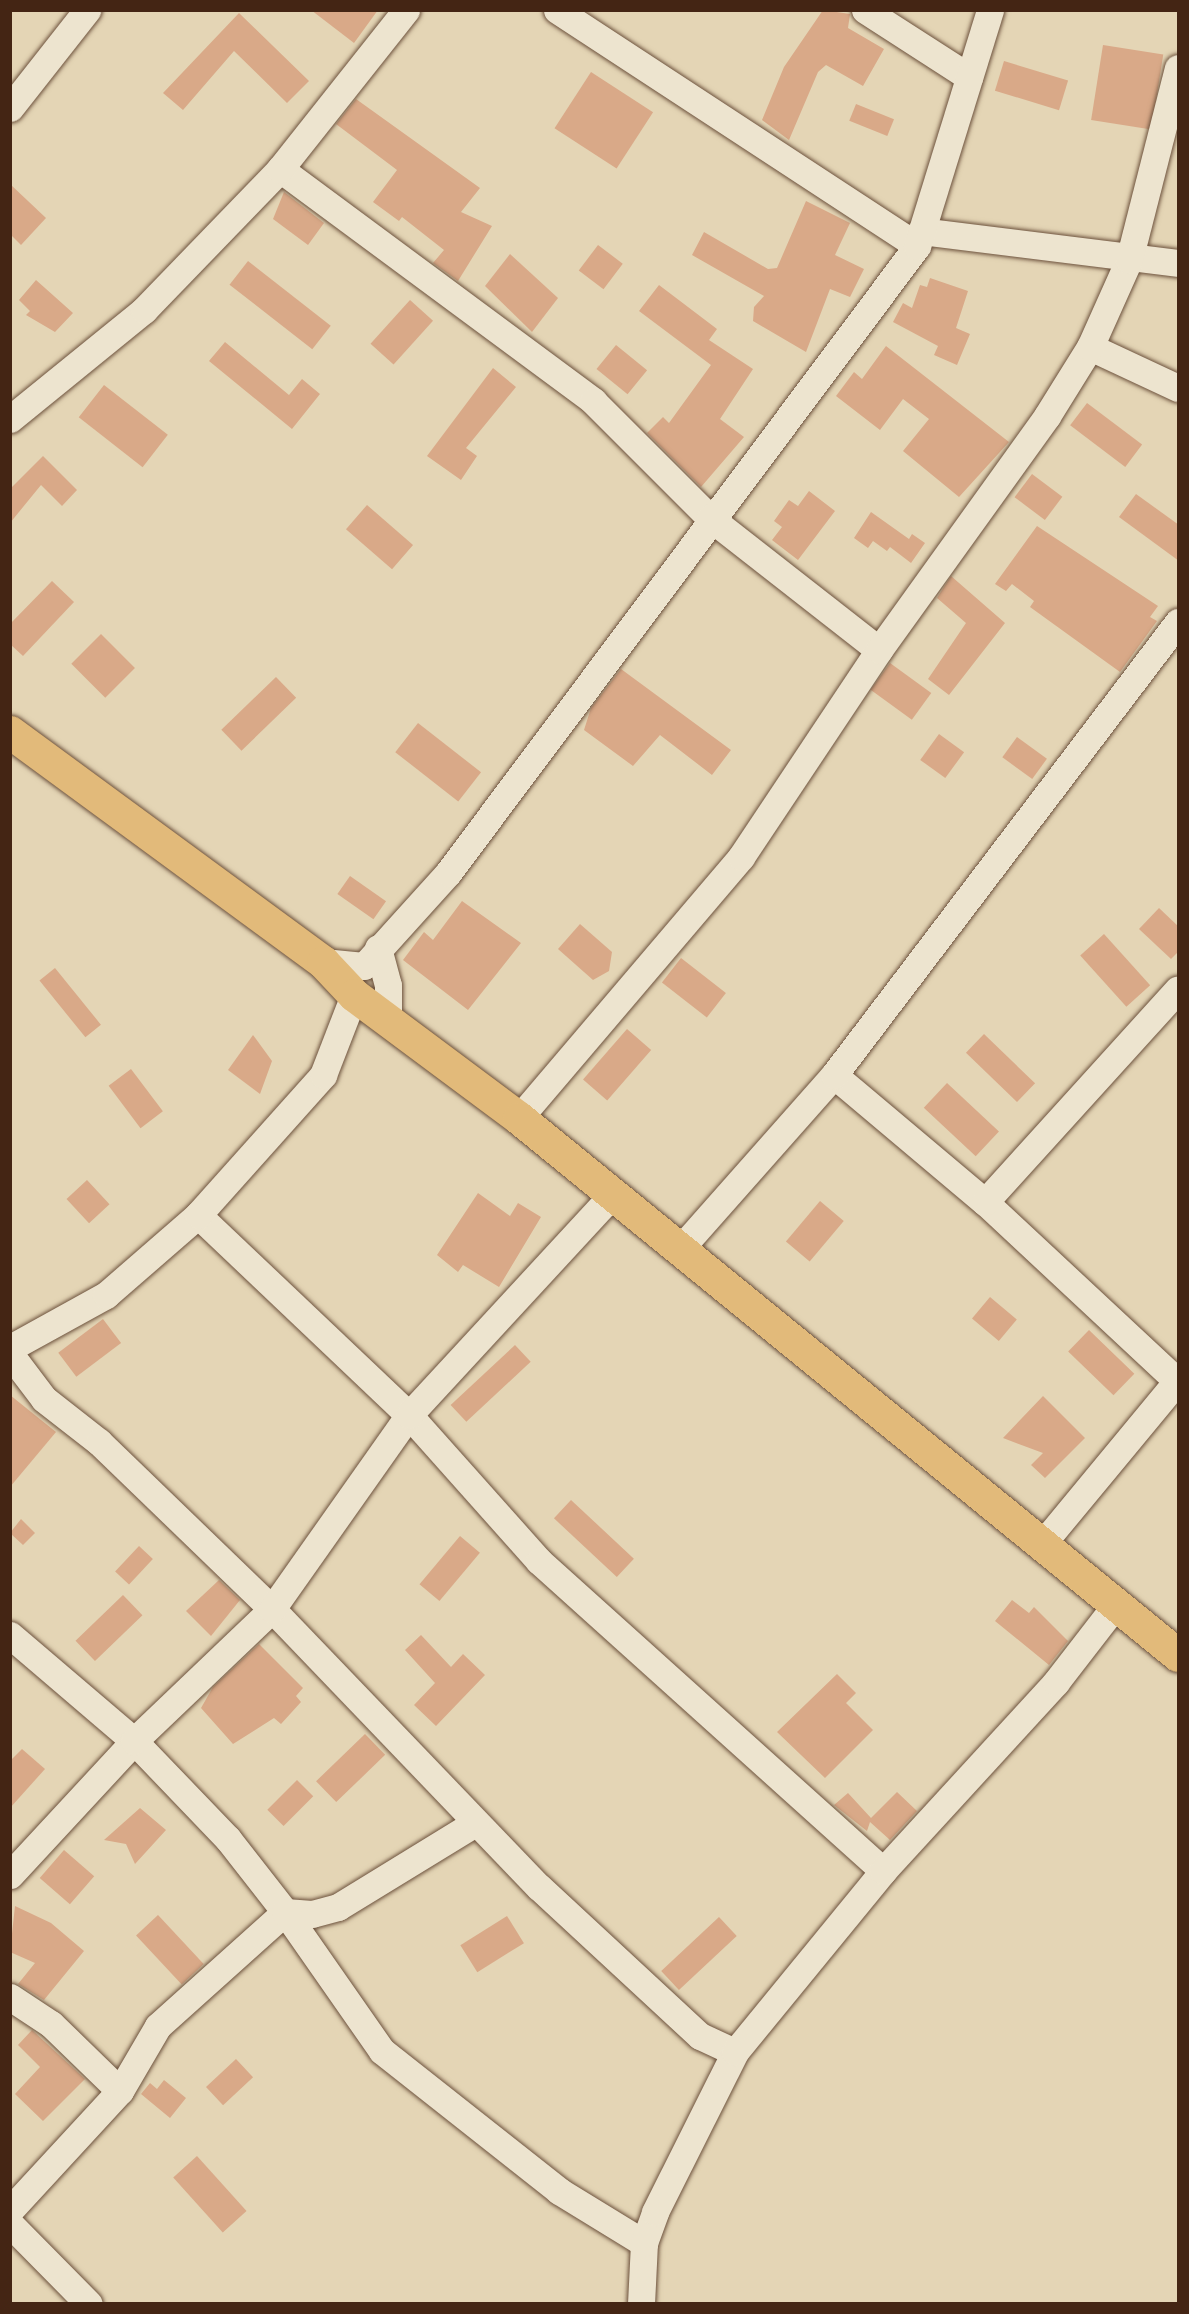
<!DOCTYPE html>
<style>
body{margin:0}
#map{position:relative;width:1189px;height:2314px;overflow:hidden;background:#e4d5b5;font-family:"Libre Caslon Text",serif}
div>[style]{position:absolute}
.building>*{inset:0;background:#d9a988;transform-origin:0 0}
.roads{filter:drop-shadow(0 0 2px #6c513c) drop-shadow(0 0 2px #6c513c)}
.minor>*{height:27px;margin:-13.5px;padding:0 13.5px;transform-origin:13.5px;border-radius:13.5px;background:#ede4cf}
.major>*{height:33px;margin:-16.5px;padding:0 16.5px;transform-origin:16.5px;border-radius:16.5px;background:#e2ba7a}
span{translate:-50% -50%;white-space:nowrap;text-align:center;line-height:1.15;-webkit-text-stroke:4.5px #ede4cf;paint-order:stroke}
.frame{position:absolute;inset:0;border:12px solid #442514;pointer-events:none}
</style>
<div id="map">
<div class="building">
<div style="clip-path:polygon(311px 10px,378px 10px,354px 43px)"></div>
<div style="clip-path:polygon(823px 10px,850px 14px,848px 28px,884px 49px,863px 86px,826px 65px,818px 72px,789px 140px,762px 120px,784px 67px)"></div>
<div style="clip-path:polygon(239px 13px,309px 81px,287px 103px,234px 51px,183px 110px,163px 93px)"></div>
<div style="left:1103px;top:45px;width:61px;height:76px;rotate:9deg"></div>
<div style="left:1004px;top:61px;width:67px;height:31px;rotate:17deg"></div>
<div style="left:591px;top:72px;width:74px;height:67px;rotate:33deg"></div>
<div style="clip-path:polygon(356px 99px,480px 188px,461px 212px,492px 226px,458px 281px,433px 263px,444px 250px,402px 217px,399px 221px,373px 202px,397px 170px,336px 124px)"></div>
<div style="left:856px;top:104px;width:41px;height:18px;rotate:22deg"></div>
<div style="clip-path:polygon(10px 184px,46px 218px,21px 245px,10px 234px)"></div>
<div style="clip-path:polygon(284px 192px,324px 223px,308px 245px,273px 219px)"></div>
<div style="clip-path:polygon(806px 201px,850px 223px,835px 255px,864px 269px,850px 297px,830px 289px,806px 352px,753px 321px,754px 307px,764px 296px,692px 255px,704px 232px,768px 269px,777px 268px)"></div>
<div style="left:598px;top:245px;width:31px;height:32px;rotate:37deg"></div>
<div style="clip-path:polygon(510px 254px,558px 298px,532px 332px,485px 286px)"></div>
<div style="left:248px;top:261px;width:105px;height:30px;rotate:38deg"></div>
<div style="clip-path:polygon(930px 278px,968px 291px,956px 328px,970px 334px,957px 365px,934px 355px,938px 346px,893px 322px,903px 303px,912px 308px,920px 285px,927px 287px)"></div>
<div style="clip-path:polygon(36px 280px,73px 313px,55px 332px,26px 315px,30px 311px,19px 300px)"></div>
<div style="clip-path:polygon(659px 285px,717px 329px,709px 340px,753px 369px,720px 419px,744px 437px,701px 487px,647px 433px,663px 417px,669px 423px,711px 365px,639px 311px)"></div>
<div style="left:410px;top:300px;width:31px;height:59px;rotate:42deg"></div>
<div style="clip-path:polygon(225px 342px,289px 395px,302px 379px,320px 394px,292px 429px,209px 361px)"></div>
<div style="left:616px;top:345px;width:40px;height:31px;rotate:39deg"></div>
<div style="clip-path:polygon(886px 346px,1009px 442px,959px 497px,903px 451px,929px 419px,903px 399px,880px 430px,836px 396px,854px 372px,862px 379px)"></div>
<div style="clip-path:polygon(493px 368px,516px 387px,466px 448px,477px 456px,461px 480px,427px 456px)"></div>
<div style="left:104px;top:385px;width:81px;height:41px;rotate:38deg"></div>
<div style="left:1087px;top:403px;width:69px;height:28px;rotate:37deg"></div>
<div style="clip-path:polygon(43px 456px,77px 490px,62px 506px,41px 485px,10px 523px,10px 489px)"></div>
<div style="left:1032px;top:474px;width:38px;height:29px;rotate:37deg"></div>
<div style="clip-path:polygon(809px 491px,835px 511px,798px 560px,772px 540px,782px 527px,774px 521px,789px 500px,798px 506px)"></div>
<div style="clip-path:polygon(1136px 494px,1179px 525px,1179px 561px,1119px 517px)"></div>
<div style="left:367px;top:505px;width:61px;height:32px;rotate:41deg"></div>
<div style="clip-path:polygon(871px 512px,909px 539px,912px 534px,925px 543px,911px 563px,890px 547px,887px 551px,873px 541px,868px 548px,854px 538px)"></div>
<div style="clip-path:polygon(1037px 526px,1158px 606px,1150px 617px,1157px 621px,1120px 672px,1030px 607px,1034px 601px,1012px 584px,1006px 591px,995px 584px)"></div>
<div style="clip-path:polygon(951px 576px,1005px 623px,949px 695px,928px 679px,966px 623px,937px 598px)"></div>
<div style="clip-path:polygon(52px 581px,74px 602px,23px 656px,10px 644px,10px 624px)"></div>
<div style="left:101px;top:634px;width:48px;height:42px;rotate:45deg"></div>
<div style="left:890px;top:663px;width:51px;height:33px;rotate:36deg"></div>
<div style="clip-path:polygon(621px 669px,731px 750px,712px 775px,660px 735px,633px 766px,584px 730px,591px 708px)"></div>
<div style="left:276px;top:677px;width:29px;height:76px;rotate:46deg"></div>
<div style="left:418px;top:723px;width:80px;height:37px;rotate:38deg"></div>
<div style="left:939px;top:734px;width:31px;height:32px;rotate:36deg"></div>
<div style="left:1017px;top:737px;width:37px;height:25px;rotate:36deg"></div>
<div style="left:350px;top:876px;width:44px;height:22px;rotate:35deg"></div>
<div style="clip-path:polygon(462px 901px,521px 943px,468px 1010px,403px 960px,424px 932px,433px 940px)"></div>
<div style="clip-path:polygon(1159px 908px,1179px 927px,1179px 951px,1171px 959px,1139px 929px)"></div>
<div style="clip-path:polygon(580px 924px,612px 952px,609px 971px,593px 980px,558px 949px)"></div>
<div style="left:1104px;top:934px;width:69px;height:32px;rotate:48deg"></div>
<div style="left:681px;top:958px;width:57px;height:31px;rotate:38deg"></div>
<div style="left:55px;top:968px;width:73px;height:20px;rotate:51deg"></div>
<div style="left:627px;top:1029px;width:32px;height:67px;rotate:41deg"></div>
<div style="left:984px;top:1034px;width:71px;height:26px;rotate:44deg"></div>
<div style="clip-path:polygon(253px 1035px,272px 1061px,260px 1094px,228px 1070px)"></div>
<div style="left:131px;top:1069px;width:53px;height:28px;rotate:53deg"></div>
<div style="left:947px;top:1083px;width:71px;height:34px;rotate:43deg"></div>
<div style="left:87px;top:1180px;width:33px;height:28px;rotate:47deg"></div>
<div style="clip-path:polygon(478px 1193px,510px 1216px,518px 1203px,541px 1217px,499px 1287px,463px 1265px,458px 1272px,437px 1255px)"></div>
<div style="left:820px;top:1201px;width:31px;height:53px;rotate:40deg"></div>
<div style="left:990px;top:1297px;width:35px;height:28px;rotate:40deg"></div>
<div style="left:103px;top:1319px;width:30px;height:56px;rotate:53deg"></div>
<div style="left:1089px;top:1330px;width:63px;height:30px;rotate:44deg"></div>
<div style="left:515px;top:1345px;width:23px;height:88px;rotate:47deg"></div>
<div style="clip-path:polygon(10px 1395px,56px 1432px,10px 1487px)"></div>
<div style="clip-path:polygon(1043px 1396px,1085px 1438px,1045px 1478px,1031px 1465px,1043px 1453px,1003px 1438px)"></div>
<div style="left:571px;top:1500px;width:86px;height:25px;rotate:43deg"></div>
<div style="clip-path:polygon(21px 1519px,35px 1533px,23px 1545px,10px 1533px)"></div>
<div style="left:460px;top:1536px;width:26px;height:63px;rotate:40deg"></div>
<div style="left:139px;top:1546px;width:19px;height:35px;rotate:43deg"></div>
<div style="clip-path:polygon(219px 1580px,240px 1600px,211px 1636px,186px 1611px)"></div>
<div style="left:123px;top:1595px;width:28px;height:66px;rotate:46deg"></div>
<div style="clip-path:polygon(1012px 1600px,1029px 1613px,1034px 1607px,1068px 1641px,1049px 1665px,995px 1621px)"></div>
<div style="clip-path:polygon(421px 1635px,451px 1667px,463px 1654px,485px 1675px,436px 1726px,414px 1705px,435px 1683px,405px 1650px)"></div>
<div style="clip-path:polygon(259px 1644px,303px 1688px,296px 1696px,301px 1702px,281px 1724px,274px 1718px,233px 1744px,201px 1708px,213px 1687px)"></div>
<div style="clip-path:polygon(837px 1674px,856px 1693px,846px 1703px,873px 1730px,825px 1778px,777px 1732px)"></div>
<div style="left:365px;top:1734px;width:29px;height:68px;rotate:46deg"></div>
<div style="clip-path:polygon(22px 1749px,45px 1769px,10px 1808px,10px 1761px)"></div>
<div style="left:297px;top:1780px;width:23px;height:42px;rotate:45deg"></div>
<div style="clip-path:polygon(897px 1792px,917px 1811px,890px 1840px,870px 1822px,867px 1831px,834px 1805px,848px 1793px,871px 1818px)"></div>
<div style="clip-path:polygon(140px 1808px,166px 1830px,135px 1864px,126px 1844px,104px 1840px)"></div>
<div style="left:64px;top:1850px;width:40px;height:37px;rotate:41deg"></div>
<div style="clip-path:polygon(15px 1906px,51px 1923px,84px 1951px,44px 2000px,18px 1984px,35px 1963px,10px 1952px)"></div>
<div style="left:158px;top:1915px;width:67px;height:30px;rotate:47deg"></div>
<div style="left:507px;top:1916px;width:32px;height:55px;rotate:58deg"></div>
<div style="left:719px;top:1917px;width:26px;height:79px;rotate:47deg"></div>
<div style="clip-path:polygon(32px 2030px,85px 2079px,43px 2121px,15px 2094px,40px 2067px,18px 2045px)"></div>
<div style="left:236px;top:2059px;width:25px;height:41px;rotate:47deg"></div>
<div style="clip-path:polygon(164px 2080px,186px 2098px,170px 2118px,141px 2094px,150px 2083px,157px 2089px)"></div>
<div style="left:197px;top:2156px;width:74px;height:32px;rotate:48deg"></div>
</div>
<div class="roads">
<div class="minor">
<div style="left:557px;top:10px;width:430px;rotate:33.2deg"></div>
<div style="left:865px;top:10px;width:124px;rotate:32.8deg"></div>
<div style="left:10px;top:108px;width:125px;rotate:-51.8deg"></div>
<div style="left:280px;top:169px;width:390px;rotate:36.5deg"></div>
<div style="left:593px;top:401px;width:165px;rotate:45deg"></div>
<div style="left:710px;top:518px;width:214px;rotate:38deg"></div>
<div style="left:921px;top:231px;width:259px;rotate:7.1deg"></div>
<div style="left:1090px;top:347px;width:97px;rotate:25deg"></div>
<div style="left:10px;top:419px;width:173px;rotate:-39.1deg"></div>
<div style="left:144px;top:310px;width:196px;rotate:-46deg"></div>
<div style="left:280px;top:169px;width:203px;rotate:-51.6deg"></div>
<div style="left:378px;top:948px;width:38px;rotate:75deg"></div>
<div style="left:388px;top:985px;width:35px;rotate:90deg"></div>
<div style="left:323px;top:962px;width:41px;rotate:5.6deg"></div>
<div style="left:364px;top:966px;width:125px;rotate:-47.9deg"></div>
<div style="left:448px;top:873px;width:783px;rotate:-53.2deg"></div>
<div style="left:917px;top:246px;width:247px;rotate:-72.8deg"></div>
<div style="left:834px;top:1075px;width:197px;rotate:40.1deg"></div>
<div style="left:985px;top:1202px;width:262px;rotate:43deg"></div>
<div style="left:519px;top:1118px;width:343px;rotate:-49.6deg"></div>
<div style="left:741px;top:857px;width:249px;rotate:-56.3deg"></div>
<div style="left:879px;top:650px;width:288px;rotate:-54.3deg"></div>
<div style="left:1047px;top:416px;width:81px;rotate:-58.1deg"></div>
<div style="left:1090px;top:347px;width:95px;rotate:-65.9deg"></div>
<div style="left:1129px;top:260px;width:198px;rotate:-75.7deg"></div>
<div style="left:985px;top:1202px;width:287px;rotate:-47.8deg"></div>
<div style="left:198px;top:1215px;width:291px;rotate:43.5deg"></div>
<div style="left:409px;top:1415px;width:195px;rotate:48.3deg"></div>
<div style="left:539px;top:1561px;width:463px;rotate:42deg"></div>
<div style="left:680px;top:1249px;width:232px;rotate:-48.5deg"></div>
<div style="left:834px;top:1075px;width:569px;rotate:-52.79deg"></div>
<div style="left:10px;top:1348px;width:110px;rotate:-28.9deg"></div>
<div style="left:106px;top:1295px;width:122px;rotate:-41deg"></div>
<div style="left:198px;top:1215px;width:188px;rotate:-48.2deg"></div>
<div style="left:323px;top:1075px;width:86px;rotate:-68.8deg"></div>
<div style="left:10px;top:1354px;width:56px;rotate:52.9deg"></div>
<div style="left:44px;top:1399px;width:70px;rotate:38deg"></div>
<div style="left:99px;top:1442px;width:240px;rotate:44deg"></div>
<div style="left:272px;top:1609px;width:385px;rotate:46.2deg"></div>
<div style="left:539px;top:1887px;width:219px;rotate:42.8deg"></div>
<div style="left:700px;top:2036px;width:38px;rotate:25deg"></div>
<div style="left:1043px;top:1543px;width:212px;rotate:-50.4deg"></div>
<div style="left:10px;top:1635px;width:163px;rotate:40.5deg"></div>
<div style="left:134px;top:1741px;width:136px;rotate:46.2deg"></div>
<div style="left:228px;top:1839px;width:93px;rotate:52deg"></div>
<div style="left:285px;top:1912px;width:27px;rotate:4deg"></div>
<div style="left:312px;top:1914px;width:27px;rotate:-15deg"></div>
<div style="left:338px;top:1907px;width:161px;rotate:-31.5deg"></div>
<div style="left:10px;top:1875px;width:183px;rotate:-47.2deg"></div>
<div style="left:134px;top:1741px;width:191px;rotate:-43.7deg"></div>
<div style="left:272px;top:1609px;width:237px;rotate:-54.8deg"></div>
<div style="left:409px;top:1415px;width:299px;rotate:-47.3deg"></div>
<div style="left:10px;top:1997px;width:49px;rotate:33.4deg"></div>
<div style="left:51px;top:2024px;width:96px;rotate:44.2deg"></div>
<div style="left:10px;top:2210px;width:162px;rotate:-47.3deg"></div>
<div style="left:120px;top:2091px;width:75px;rotate:-59.7deg"></div>
<div style="left:158px;top:2026px;width:171px;rotate:-41.9deg"></div>
<div style="left:285px;top:1912px;width:169px;rotate:55.1deg"></div>
<div style="left:382px;top:2051px;width:226px;rotate:38.3deg"></div>
<div style="left:559px;top:2191px;width:100px;rotate:31.5deg"></div>
<div style="left:10px;top:2224px;width:112px;rotate:45.4deg"></div>
<div style="left:641px;top:2304px;width:61px;rotate:-87.2deg"></div>
<div style="left:644px;top:2243px;width:33px;rotate:-70deg"></div>
<div style="left:655px;top:2212px;width:179px;rotate:-63.4deg"></div>
<div style="left:735px;top:2052px;width:234px;rotate:-50.7deg"></div>
<div style="left:883px;top:1871px;width:256px;rotate:-47.5deg"></div>
<div style="left:1056px;top:1682px;width:95px;rotate:-52.3deg"></div>
</div>
<div class="major">
<div style="left:10px;top:732px;width:388px;rotate:36.3deg"></div>
<div style="left:323px;top:962px;width:45px;rotate:46.8deg"></div>
<div style="left:354px;top:995px;width:206px;rotate:36.7deg"></div>
<div style="left:519px;top:1118px;width:850px;rotate:39.18deg"></div>
</div>
</div>
<div class="frame"></div>
</div>
